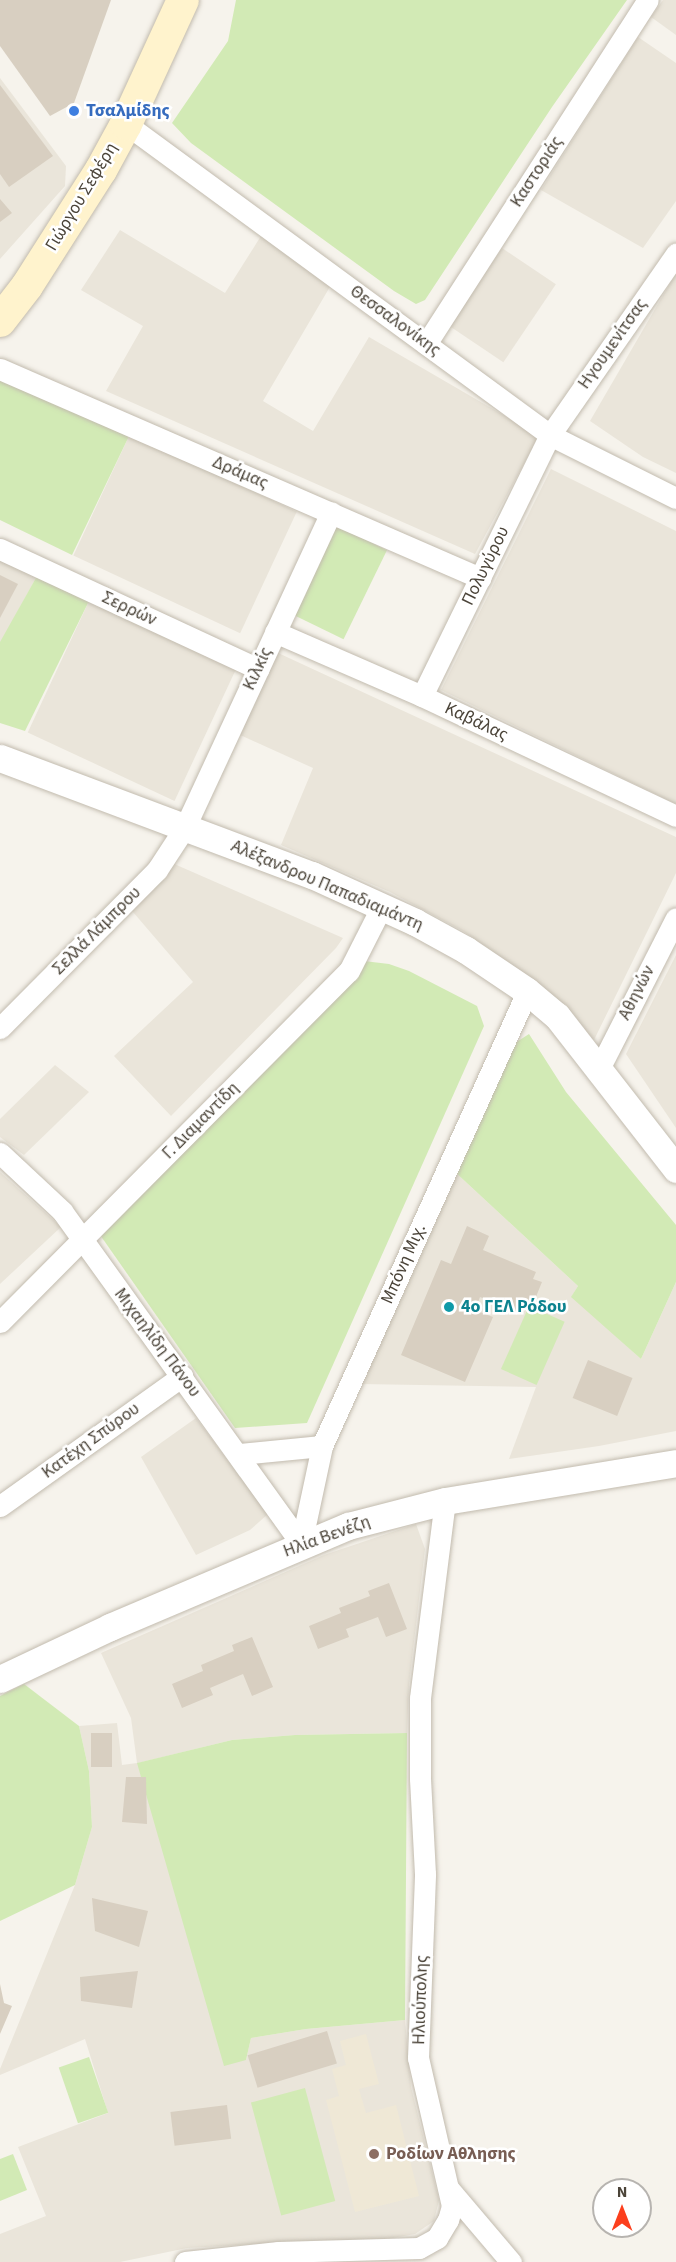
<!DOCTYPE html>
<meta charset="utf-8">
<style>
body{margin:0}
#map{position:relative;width:676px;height:2262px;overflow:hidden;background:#f6f3ec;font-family:"Source Sans 3",sans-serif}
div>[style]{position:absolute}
.residential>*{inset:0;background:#eae5da;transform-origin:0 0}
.education>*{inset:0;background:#efe8d6}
.green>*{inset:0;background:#d2eab5;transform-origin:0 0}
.building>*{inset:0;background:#d8cfc1;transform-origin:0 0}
.roads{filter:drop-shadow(0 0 2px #c2bbae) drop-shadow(0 0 2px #c2bbae)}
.minor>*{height:21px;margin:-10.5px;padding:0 10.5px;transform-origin:10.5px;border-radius:10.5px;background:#fff}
.tertiary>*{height:27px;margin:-13.5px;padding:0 13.5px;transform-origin:13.5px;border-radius:13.5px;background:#fff}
.secondary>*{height:32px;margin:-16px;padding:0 16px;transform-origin:16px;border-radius:16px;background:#fff3cd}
.dots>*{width:16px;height:16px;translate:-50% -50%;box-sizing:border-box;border:3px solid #fff;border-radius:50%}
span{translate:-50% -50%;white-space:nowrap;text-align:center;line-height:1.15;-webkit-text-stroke:5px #fff;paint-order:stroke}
.shop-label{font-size:18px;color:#366cbe;font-weight:700}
.left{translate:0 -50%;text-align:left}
.street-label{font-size:18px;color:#4b4439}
.culture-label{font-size:18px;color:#0d838f;font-weight:700}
.education-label{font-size:18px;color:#785e54;font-weight:700}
.north{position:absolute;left:592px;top:2178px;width:60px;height:60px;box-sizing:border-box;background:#fff;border:2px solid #b7b4b0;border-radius:50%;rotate:0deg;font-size:16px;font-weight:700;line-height:24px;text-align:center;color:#4b4439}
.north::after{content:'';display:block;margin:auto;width:21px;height:27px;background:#fc3f1d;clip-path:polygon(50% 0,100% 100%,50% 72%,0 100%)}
</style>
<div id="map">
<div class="residential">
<div style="clip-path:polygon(663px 0,676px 0,676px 35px,651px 17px)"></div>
<div style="clip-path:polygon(638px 37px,676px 63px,676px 201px,643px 248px,541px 190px)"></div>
<div style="clip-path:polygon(0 78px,66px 166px,65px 186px,0 259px)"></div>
<div style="clip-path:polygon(120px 230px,225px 293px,261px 236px,331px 285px,263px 401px,313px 431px,369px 337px,539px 436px,475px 554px,106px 391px,143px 326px,81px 290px)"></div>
<div style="left:502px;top:248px;width:65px;height:94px;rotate:34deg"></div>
<div style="clip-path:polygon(676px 273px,676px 473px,643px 457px,590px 421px)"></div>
<div style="left:130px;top:434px;width:184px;height:134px;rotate:25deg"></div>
<div style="clip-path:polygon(551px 469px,676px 531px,676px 804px,441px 690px)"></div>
<div style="clip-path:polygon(0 558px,37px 576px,1px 642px,0 642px)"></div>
<div style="left:89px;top:601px;width:162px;height:145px;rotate:25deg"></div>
<div style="clip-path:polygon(276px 652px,676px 837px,676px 873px,594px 1040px,531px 978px,463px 931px,390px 892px,281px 845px,313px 768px,238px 734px)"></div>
<div style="clip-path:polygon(172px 863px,343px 938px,336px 948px,171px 1116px,114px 1056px,193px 982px,127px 905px)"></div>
<div style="clip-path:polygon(676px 955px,676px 1128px,626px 1054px)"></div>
<div style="clip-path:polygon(55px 1065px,89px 1092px,24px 1155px,0 1137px,0 1119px)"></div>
<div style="clip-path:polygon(454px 1171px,578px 1286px,572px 1296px,641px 1359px,676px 1282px,676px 1431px,599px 1446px,509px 1459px,536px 1387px,360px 1384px)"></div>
<div style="clip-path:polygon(0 1172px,61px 1227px,0 1284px)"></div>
<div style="clip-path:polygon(196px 1418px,268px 1514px,250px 1530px,196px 1555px,141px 1457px)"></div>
<div style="clip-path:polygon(416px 1524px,425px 1549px,409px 1684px,407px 1733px,295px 1735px,232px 1740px,138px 1763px,246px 2060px,251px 2038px,306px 2029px,405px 2020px,411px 2087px,439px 2200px,434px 2221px,415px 2234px,370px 2242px,327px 2240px,187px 2248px,120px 2262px,0 2262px,0 2234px,46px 2216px,18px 2147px,108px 2113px,85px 2039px,0 2075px,0 2069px,75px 1885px,92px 1827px,89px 1771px,79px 1726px,117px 1723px,122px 1765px,137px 1763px,131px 1718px,101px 1653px,324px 1555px)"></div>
</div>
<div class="education">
<div style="clip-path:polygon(366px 2034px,379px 2084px,359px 2089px,366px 2113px,396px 2105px,419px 2196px,355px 2212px,326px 2100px,339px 2096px,332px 2069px,346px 2065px,340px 2041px)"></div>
</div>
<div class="green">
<div style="clip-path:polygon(236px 0,627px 0,552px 107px,425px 300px,416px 304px,394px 291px,191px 143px,172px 123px,228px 41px)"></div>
<div style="clip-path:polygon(0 377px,130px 434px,72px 555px,0 520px)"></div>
<div style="left:333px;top:524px;width:60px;height:99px;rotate:26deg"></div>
<div style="clip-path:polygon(37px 576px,89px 601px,25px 731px,0 723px,0 642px)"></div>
<div style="clip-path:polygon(364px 961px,389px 964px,409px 971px,477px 1006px,484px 1026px,307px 1423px,235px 1428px,98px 1232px)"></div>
<div style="clip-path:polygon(529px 1034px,566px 1092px,676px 1225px,676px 1282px,641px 1359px,571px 1297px,578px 1286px,454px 1171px,504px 1050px)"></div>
<div style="left:529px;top:1306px;width:39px;height:69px;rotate:24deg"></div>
<div style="clip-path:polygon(24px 1684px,79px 1726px,89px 1771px,92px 1827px,75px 1885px,0 1921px,0 1696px)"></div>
<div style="clip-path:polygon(407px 1733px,405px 2020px,306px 2029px,251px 2038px,246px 2060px,224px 2066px,137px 1763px,232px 1740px,295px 1735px)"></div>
<div style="left:89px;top:2057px;width:59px;height:32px;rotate:71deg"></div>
<div style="left:305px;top:2088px;width:117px;height:56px;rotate:75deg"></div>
<div style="clip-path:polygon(13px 2154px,27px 2190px,0 2201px,0 2159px)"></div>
</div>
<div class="building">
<div style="clip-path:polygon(0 0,111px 0,74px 103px,50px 116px,0 46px)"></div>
<div style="clip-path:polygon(0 85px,53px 156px,9px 187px,0 174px)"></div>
<div style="clip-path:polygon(0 199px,12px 213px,0 222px)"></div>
<div style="clip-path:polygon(0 575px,18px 584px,0 618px)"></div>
<div style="clip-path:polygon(467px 1226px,489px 1236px,483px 1250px,536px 1272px,533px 1279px,542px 1282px,533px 1304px,524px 1300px,519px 1313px,480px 1297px,475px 1310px,493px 1317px,465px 1382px,401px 1355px,441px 1260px,451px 1264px)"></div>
<div style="left:588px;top:1360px;width:48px;height:41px;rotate:22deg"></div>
<div style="clip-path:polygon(389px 1583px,407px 1629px,386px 1637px,378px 1617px,346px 1629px,349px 1637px,318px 1649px,309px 1626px,341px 1613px,339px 1608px,370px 1596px,368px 1591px)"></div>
<div style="clip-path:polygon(252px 1637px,273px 1687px,252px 1696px,243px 1674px,210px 1688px,213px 1695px,182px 1708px,172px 1684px,203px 1671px,201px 1665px,234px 1651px,232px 1645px)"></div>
<div style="left:91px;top:1733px;width:21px;height:34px"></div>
<div style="clip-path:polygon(126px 1777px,146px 1777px,147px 1824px,122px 1822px)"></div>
<div style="clip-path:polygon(92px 1898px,148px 1911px,139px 1947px,95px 1931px)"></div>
<div style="clip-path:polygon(138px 1971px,132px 2008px,81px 2001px,80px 1977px)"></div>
<div style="clip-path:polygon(0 1984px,4px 2003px,12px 2006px,0 2034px)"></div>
<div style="left:327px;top:2031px;width:34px;height:83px;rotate:73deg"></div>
<div style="left:227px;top:2105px;width:34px;height:57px;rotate:83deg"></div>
</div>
<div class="roads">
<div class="minor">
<div style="left:126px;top:124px;width:526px;rotate:36.26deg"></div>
<div style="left:550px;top:435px;width:141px;rotate:26.6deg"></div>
<div style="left:426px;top:344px;width:409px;rotate:-57.2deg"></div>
<div style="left:0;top:369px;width:524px;rotate:23.53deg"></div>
<div style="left:0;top:549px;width:285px;rotate:24.9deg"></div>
<div style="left:275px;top:632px;width:160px;rotate:23.5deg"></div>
<div style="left:422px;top:696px;width:281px;rotate:25.3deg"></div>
<div style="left:422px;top:696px;width:291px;rotate:-63.9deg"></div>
<div style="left:550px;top:435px;width:221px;rotate:-55.2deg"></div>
<div style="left:0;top:1028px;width:223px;rotate:-45.2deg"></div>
<div style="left:157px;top:870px;width:51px;rotate:-56.9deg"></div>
<div style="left:185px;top:827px;width:347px;rotate:-65.1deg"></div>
<div style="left:599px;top:1069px;width:169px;rotate:-63deg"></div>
<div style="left:0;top:1153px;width:85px;rotate:43.1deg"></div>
<div style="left:62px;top:1211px;width:410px;rotate:54.3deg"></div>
<div style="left:0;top:1322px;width:495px;rotate:-45.2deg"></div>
<div style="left:349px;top:971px;width:73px;rotate:-63.1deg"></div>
<div style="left:240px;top:1454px;width:82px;rotate:-5.6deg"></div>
<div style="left:0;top:1506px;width:224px;rotate:-35.5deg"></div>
<div style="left:301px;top:1544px;width:100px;rotate:-77.9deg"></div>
<div style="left:322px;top:1446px;width:499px;rotate:-65.7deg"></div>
<div style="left:449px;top:2189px;width:96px;rotate:49.7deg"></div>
<div style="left:185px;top:2262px;width:94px;rotate:-6.1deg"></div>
<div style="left:278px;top:2252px;width:141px;rotate:-1.6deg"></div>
<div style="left:419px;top:2248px;width:21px;rotate:-29deg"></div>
<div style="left:437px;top:2238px;width:21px;rotate:-59deg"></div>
<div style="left:448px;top:2220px;width:15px;rotate:-74deg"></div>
<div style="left:452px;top:2206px;width:152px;rotate:-102.9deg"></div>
<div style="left:418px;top:2058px;width:184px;rotate:-87.8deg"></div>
<div style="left:425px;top:1874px;width:96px;rotate:-93deg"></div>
<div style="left:420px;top:1778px;width:80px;rotate:-90deg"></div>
<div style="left:420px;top:1698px;width:199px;rotate:-82.8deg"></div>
</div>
<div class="tertiary">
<div style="left:0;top:758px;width:333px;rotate:20.6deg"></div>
<div style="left:312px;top:875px;width:113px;rotate:24.5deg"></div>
<div style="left:415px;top:922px;width:58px;rotate:28.8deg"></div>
<div style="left:466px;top:950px;width:73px;rotate:33.9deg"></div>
<div style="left:527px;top:991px;width:39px;rotate:40deg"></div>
<div style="left:557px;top:1016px;width:194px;rotate:52.1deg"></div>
<div style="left:0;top:1679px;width:122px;rotate:-25.3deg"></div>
<div style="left:110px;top:1627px;width:259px;rotate:-23deg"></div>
<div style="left:348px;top:1526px;width:100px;rotate:-14.5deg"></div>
<div style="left:445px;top:1501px;width:234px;rotate:-9.3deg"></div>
</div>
<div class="secondary">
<div style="left:0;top:321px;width:44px;rotate:-52.4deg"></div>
<div style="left:27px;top:286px;width:138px;rotate:-57.5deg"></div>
<div style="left:101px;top:170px;width:52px;rotate:-61.5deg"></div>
<div style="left:126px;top:124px;width:136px;rotate:-65.3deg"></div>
</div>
</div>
<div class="dots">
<div style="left:74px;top:111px;background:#3f7fe0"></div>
<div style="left:449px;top:1307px;background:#0f9aa8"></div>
<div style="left:374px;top:2154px;background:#8d6e63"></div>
</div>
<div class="shop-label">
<span class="left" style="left:86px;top:111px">Τσαλμίδης</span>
</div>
<div class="street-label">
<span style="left:537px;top:172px;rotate:-57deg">Καστοριάς</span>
<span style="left:82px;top:197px;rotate:-59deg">Γιώργου Σεφέρη</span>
<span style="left:395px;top:321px;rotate:36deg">Θεσσαλονίκης</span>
<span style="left:613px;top:344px;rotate:-55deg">Ηγουμενίτσας</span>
<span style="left:240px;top:473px;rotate:23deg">Δράμας</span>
<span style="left:486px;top:566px;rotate:-64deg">Πολυγύρου</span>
<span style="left:129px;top:609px;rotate:25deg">Σερρών</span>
<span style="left:258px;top:669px;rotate:-65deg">Κιλκίς</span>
<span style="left:476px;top:722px;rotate:25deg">Καβάλας</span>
<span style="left:327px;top:886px;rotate:23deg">Αλέξανδρου Παπαδιαμάντη</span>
<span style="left:97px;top:931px;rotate:-45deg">Σελλά Λάμπρου</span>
<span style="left:637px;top:993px;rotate:-63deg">Αθηνών</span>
<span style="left:201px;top:1121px;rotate:-45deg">Γ. Διαμαντίδη</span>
<span style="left:404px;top:1264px;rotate:-66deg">Μπόνη Μιχ.</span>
<span style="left:157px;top:1343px;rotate:53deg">Μιχαηλίδη Πάνου</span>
<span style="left:91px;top:1441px;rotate:-36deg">Κατέχη Σπύρου</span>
<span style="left:327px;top:1537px;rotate:-20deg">Ηλία Βενέζη</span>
<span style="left:421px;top:2000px;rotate:-88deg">Ηλιούπολης</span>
</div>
<div class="culture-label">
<span class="left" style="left:461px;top:1307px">4ο ΓΕΛ Ρόδου</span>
</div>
<div class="education-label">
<span class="left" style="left:386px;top:2154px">Ροδίων Αθλησης</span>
</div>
<div class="north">N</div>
</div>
